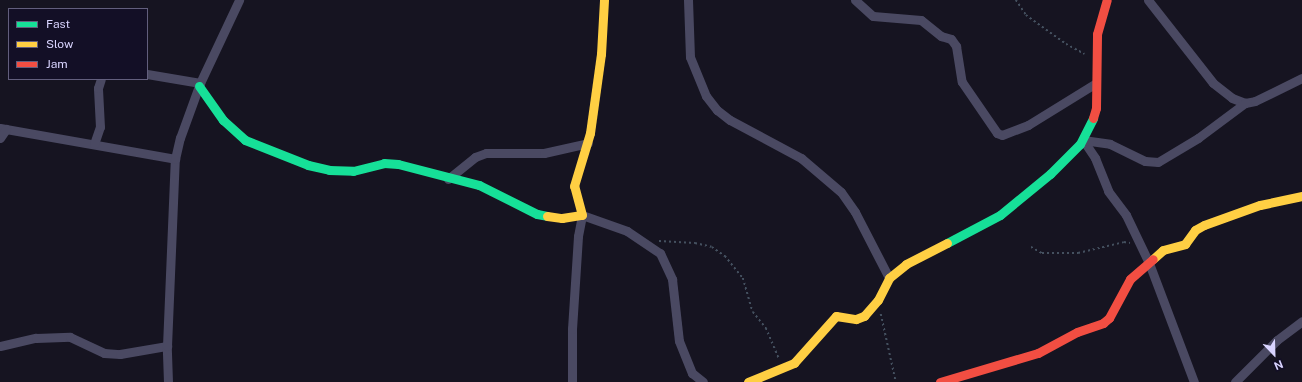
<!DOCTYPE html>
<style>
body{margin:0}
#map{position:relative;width:1302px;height:382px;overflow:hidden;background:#161421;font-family:"Public Sans",sans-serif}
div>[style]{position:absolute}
.path>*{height:1.5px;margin-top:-0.75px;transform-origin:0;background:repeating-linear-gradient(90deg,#44505f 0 2px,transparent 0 5px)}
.street>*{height:9px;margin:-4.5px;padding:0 4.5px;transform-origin:4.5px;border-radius:4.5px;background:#4a4962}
.fast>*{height:9px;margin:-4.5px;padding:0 4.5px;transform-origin:4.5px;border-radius:4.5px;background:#16e098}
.slow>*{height:9px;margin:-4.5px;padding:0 4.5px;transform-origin:4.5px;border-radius:4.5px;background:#ffcf43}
.jam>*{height:9px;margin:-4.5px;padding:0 4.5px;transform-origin:4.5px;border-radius:4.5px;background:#f24e42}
span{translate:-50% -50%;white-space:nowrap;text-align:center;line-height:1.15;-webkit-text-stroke:3.5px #130f26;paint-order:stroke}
.legend{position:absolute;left:8px;top:8px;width:140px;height:72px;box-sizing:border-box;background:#130f26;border:1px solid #625e7d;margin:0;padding:5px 7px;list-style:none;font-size:12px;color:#d9d4ff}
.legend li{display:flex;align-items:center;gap:8px;height:20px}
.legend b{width:20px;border:1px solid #625e7d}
.north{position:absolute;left:1254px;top:334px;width:40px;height:40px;-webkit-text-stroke:3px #130f26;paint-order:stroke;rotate:157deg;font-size:11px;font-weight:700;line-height:16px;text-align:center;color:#d9d4ff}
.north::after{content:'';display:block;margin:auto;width:14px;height:18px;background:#d9d4ff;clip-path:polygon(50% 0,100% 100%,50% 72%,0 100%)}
</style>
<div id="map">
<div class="path">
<div style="left:1016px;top:0;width:18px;rotate:56deg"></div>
<div style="left:1026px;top:15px;width:49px;rotate:35.9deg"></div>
<div style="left:1066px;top:44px;width:21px;rotate:28deg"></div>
<div style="left:659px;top:241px;width:36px;rotate:3deg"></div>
<div style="left:695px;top:243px;width:17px;rotate:13deg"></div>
<div style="left:712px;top:247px;width:16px;rotate:35deg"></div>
<div style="left:725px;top:256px;width:28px;rotate:51deg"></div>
<div style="left:743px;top:278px;width:35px;rotate:74deg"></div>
<div style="left:753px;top:312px;width:21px;rotate:51deg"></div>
<div style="left:766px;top:328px;width:33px;rotate:67deg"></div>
<div style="left:1031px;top:247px;width:13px;rotate:29deg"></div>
<div style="left:1042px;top:253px;width:36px"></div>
<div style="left:1078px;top:253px;width:47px;rotate:-13.4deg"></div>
<div style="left:1124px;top:242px;width:6px;rotate:9deg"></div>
<div style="left:881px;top:314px;width:70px;rotate:77.6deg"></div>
</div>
<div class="street">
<div style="left:688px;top:0;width:57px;rotate:88deg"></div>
<div style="left:690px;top:57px;width:42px;rotate:67.7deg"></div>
<div style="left:706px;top:96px;width:18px;rotate:52deg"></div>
<div style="left:717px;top:110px;width:16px;rotate:38deg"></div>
<div style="left:730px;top:120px;width:81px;rotate:28.2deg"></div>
<div style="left:801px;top:158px;width:52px;rotate:40.4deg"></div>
<div style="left:841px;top:192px;width:24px;rotate:55deg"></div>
<div style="left:855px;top:212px;width:74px;rotate:62.7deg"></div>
<div style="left:855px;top:0;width:24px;rotate:42deg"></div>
<div style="left:873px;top:16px;width:48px;rotate:4.8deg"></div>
<div style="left:921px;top:20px;width:26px;rotate:39deg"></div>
<div style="left:941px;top:36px;width:10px;rotate:17deg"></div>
<div style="left:951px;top:39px;width:9px;rotate:54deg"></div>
<div style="left:956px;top:46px;width:36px;rotate:81deg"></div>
<div style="left:962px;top:82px;width:62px;rotate:55.5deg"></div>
<div style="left:997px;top:133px;width:5px;rotate:22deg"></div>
<div style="left:1002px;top:135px;width:28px;rotate:-21deg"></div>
<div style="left:1028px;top:125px;width:80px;rotate:-31.7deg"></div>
<div style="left:1148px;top:0;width:105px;rotate:51.9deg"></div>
<div style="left:1213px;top:83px;width:24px;rotate:38deg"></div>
<div style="left:1232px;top:98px;width:14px;rotate:21deg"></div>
<div style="left:1245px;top:103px;width:10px;rotate:-11deg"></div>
<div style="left:1255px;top:101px;width:52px;rotate:-26.1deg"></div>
<div style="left:147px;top:74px;width:54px;rotate:9.6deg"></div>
<div style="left:0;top:128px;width:178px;rotate:10deg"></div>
<div style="left:0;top:138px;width:11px;rotate:-56deg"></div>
<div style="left:1083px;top:140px;width:22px;rotate:56deg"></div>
<div style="left:1095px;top:158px;width:35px;rotate:68deg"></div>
<div style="left:1108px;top:191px;width:30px;rotate:53deg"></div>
<div style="left:1126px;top:215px;width:53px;rotate:64.4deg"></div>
<div style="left:1149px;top:263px;width:127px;rotate:69.3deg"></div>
<div style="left:1083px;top:140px;width:27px;rotate:8deg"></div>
<div style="left:1110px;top:144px;width:39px;rotate:26deg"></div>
<div style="left:1145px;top:161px;width:13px;rotate:4deg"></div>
<div style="left:1158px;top:162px;width:47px;rotate:-31deg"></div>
<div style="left:1198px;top:138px;width:59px;rotate:-36.7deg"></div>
<div style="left:94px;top:144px;width:18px;rotate:-71deg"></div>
<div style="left:100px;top:127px;width:39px;rotate:-93deg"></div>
<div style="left:98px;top:88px;width:9px;rotate:-72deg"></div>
<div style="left:448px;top:179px;width:35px;rotate:-39deg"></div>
<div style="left:475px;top:157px;width:12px;rotate:-20deg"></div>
<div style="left:486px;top:153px;width:58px"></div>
<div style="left:544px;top:153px;width:45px;rotate:-12.8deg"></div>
<div style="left:0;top:346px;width:37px;rotate:-13deg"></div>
<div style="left:36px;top:338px;width:34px;rotate:-2deg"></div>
<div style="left:70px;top:337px;width:38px;rotate:25deg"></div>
<div style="left:104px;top:353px;width:16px;rotate:4deg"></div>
<div style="left:120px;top:354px;width:48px;rotate:-9.7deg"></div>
<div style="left:168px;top:382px;width:36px;rotate:-92deg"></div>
<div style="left:167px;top:346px;width:187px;rotate:-87.6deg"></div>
<div style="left:175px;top:159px;width:22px;rotate:-77deg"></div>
<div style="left:180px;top:138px;width:59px;rotate:-70deg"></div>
<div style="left:200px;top:83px;width:92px;rotate:-64.8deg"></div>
<div style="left:572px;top:382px;width:53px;rotate:-90deg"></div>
<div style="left:572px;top:329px;width:93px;rotate:-86.3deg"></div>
<div style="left:578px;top:236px;width:21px;rotate:-79deg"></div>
<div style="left:582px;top:215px;width:48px;rotate:19.6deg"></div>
<div style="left:627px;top:231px;width:40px;rotate:34deg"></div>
<div style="left:660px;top:253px;width:29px;rotate:65deg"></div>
<div style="left:672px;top:279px;width:62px;rotate:83.6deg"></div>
<div style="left:679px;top:341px;width:35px;rotate:68deg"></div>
<div style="left:692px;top:373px;width:14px;rotate:39deg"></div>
<div style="left:1235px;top:382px;width:59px;rotate:-45deg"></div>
<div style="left:1277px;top:340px;width:31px;rotate:-37deg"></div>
</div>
<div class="fast">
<div style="left:199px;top:86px;width:42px;rotate:54.8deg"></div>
<div style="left:223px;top:120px;width:30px;rotate:42deg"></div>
<div style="left:245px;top:140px;width:68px;rotate:21.6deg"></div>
<div style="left:308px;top:165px;width:22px;rotate:13deg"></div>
<div style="left:329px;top:170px;width:24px;rotate:2deg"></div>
<div style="left:353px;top:171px;width:32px;rotate:-14deg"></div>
<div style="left:384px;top:163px;width:14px;rotate:4deg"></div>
<div style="left:398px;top:164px;width:84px;rotate:14.5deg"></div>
<div style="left:479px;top:185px;width:65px;rotate:26.6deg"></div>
<div style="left:537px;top:214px;width:10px;rotate:11deg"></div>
<div style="left:947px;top:243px;width:60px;rotate:-27.8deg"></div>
<div style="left:1000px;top:215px;width:65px;rotate:-39.4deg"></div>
<div style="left:1050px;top:174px;width:42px;rotate:-45deg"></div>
<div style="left:1080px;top:144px;width:29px;rotate:-63deg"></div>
</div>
<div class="slow">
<div style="left:547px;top:216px;width:15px;rotate:8deg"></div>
<div style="left:562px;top:218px;width:20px;rotate:-9deg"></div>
<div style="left:582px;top:215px;width:30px;rotate:-105deg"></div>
<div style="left:574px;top:186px;width:55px;rotate:-73.2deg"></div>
<div style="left:590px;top:133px;width:80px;rotate:-82.1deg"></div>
<div style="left:601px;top:54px;width:54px;rotate:-86.8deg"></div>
<div style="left:1153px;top:259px;width:13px;rotate:-42deg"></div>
<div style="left:1163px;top:250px;width:23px;rotate:-15deg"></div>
<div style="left:1185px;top:244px;width:17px;rotate:-54deg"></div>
<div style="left:1195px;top:230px;width:10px;rotate:-29deg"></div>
<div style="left:1204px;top:225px;width:59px;rotate:-19.7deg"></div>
<div style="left:1260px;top:205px;width:43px;rotate:-12.1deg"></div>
<div style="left:748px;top:382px;width:50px;rotate:-22.4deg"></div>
<div style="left:794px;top:363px;width:63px;rotate:-48.2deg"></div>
<div style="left:836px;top:316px;width:20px;rotate:9deg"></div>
<div style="left:856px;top:319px;width:9px;rotate:-21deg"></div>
<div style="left:864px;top:316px;width:21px;rotate:-49deg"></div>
<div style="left:878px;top:300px;width:25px;rotate:-63deg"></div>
<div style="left:889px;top:278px;width:22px;rotate:-39deg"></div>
<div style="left:906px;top:264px;width:46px;rotate:-27.1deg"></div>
</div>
<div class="jam">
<div style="left:1093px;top:118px;width:10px;rotate:-73deg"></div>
<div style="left:1096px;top:108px;width:74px;rotate:-89.2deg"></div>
<div style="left:1097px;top:34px;width:35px;rotate:-74deg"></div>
<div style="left:940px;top:382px;width:102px;rotate:-16.5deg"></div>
<div style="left:1038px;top:353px;width:44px;rotate:-28.3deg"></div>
<div style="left:1077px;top:332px;width:28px;rotate:-19deg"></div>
<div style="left:1103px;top:323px;width:8px;rotate:-40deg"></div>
<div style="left:1109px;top:318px;width:44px;rotate:-61.7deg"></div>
<div style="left:1130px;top:279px;width:30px;rotate:-41deg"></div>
</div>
<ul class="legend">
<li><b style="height:5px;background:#16e098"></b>Fast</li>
<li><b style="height:5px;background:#ffcf43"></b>Slow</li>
<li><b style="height:5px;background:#f24e42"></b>Jam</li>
</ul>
<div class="north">N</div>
</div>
